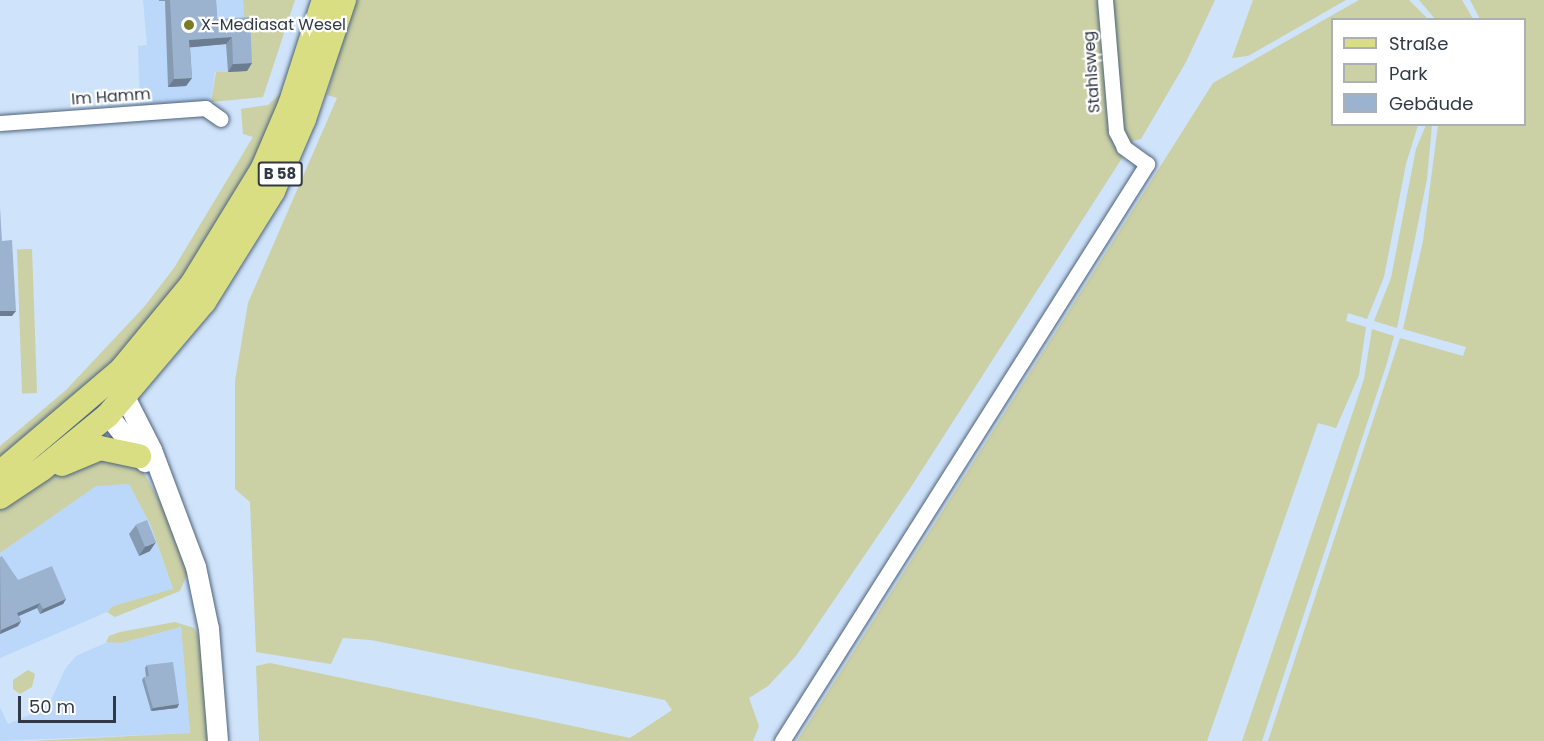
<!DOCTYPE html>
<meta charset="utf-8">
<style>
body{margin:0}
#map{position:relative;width:1544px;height:741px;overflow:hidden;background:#cfe3fa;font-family:Poppins,sans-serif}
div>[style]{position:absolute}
.built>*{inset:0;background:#bbd8fb}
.green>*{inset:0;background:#cbd0a5;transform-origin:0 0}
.roads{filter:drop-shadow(0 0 2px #4e637c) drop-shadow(0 0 2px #4e637c)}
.minor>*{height:15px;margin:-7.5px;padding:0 7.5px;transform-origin:7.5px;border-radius:7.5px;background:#fff}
.tertiary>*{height:20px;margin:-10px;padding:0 10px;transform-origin:10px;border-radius:10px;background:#fff}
.primary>*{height:24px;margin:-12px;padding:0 12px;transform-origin:12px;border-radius:12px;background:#d9de83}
.wall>*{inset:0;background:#869ab2}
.shaded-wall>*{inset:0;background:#6d7d91}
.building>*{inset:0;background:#9cb3cf;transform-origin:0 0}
.dots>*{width:16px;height:16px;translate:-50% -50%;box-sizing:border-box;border:3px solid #fff;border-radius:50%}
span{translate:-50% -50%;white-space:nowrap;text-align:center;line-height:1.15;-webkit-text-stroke:4.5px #fff;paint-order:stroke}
.shield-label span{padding:2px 4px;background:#fff;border:2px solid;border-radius:4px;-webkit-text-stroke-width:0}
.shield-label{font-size:15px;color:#303944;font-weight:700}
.poi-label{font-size:16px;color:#303944}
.left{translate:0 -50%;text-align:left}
.street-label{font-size:16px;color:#303944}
.legend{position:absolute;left:1331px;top:18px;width:195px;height:108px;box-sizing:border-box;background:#fff;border:2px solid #acb0b4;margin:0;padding:8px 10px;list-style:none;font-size:18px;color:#303944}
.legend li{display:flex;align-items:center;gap:12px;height:30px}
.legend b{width:30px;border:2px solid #acb0b4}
.scale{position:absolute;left:18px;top:696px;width:98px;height:27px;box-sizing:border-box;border:3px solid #303944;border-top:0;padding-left:8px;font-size:18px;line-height:21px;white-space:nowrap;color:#303944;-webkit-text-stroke:4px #fff;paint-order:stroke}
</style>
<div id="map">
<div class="built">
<div style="clip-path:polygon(143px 0,243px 0,247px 71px,215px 72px,211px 102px,140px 108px,138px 46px,147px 45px)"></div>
<div style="clip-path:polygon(129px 484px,151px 526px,173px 590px,113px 606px,107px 612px,0 658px,0 553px,96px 485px)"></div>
<div style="clip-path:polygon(181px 627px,190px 733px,0 741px,0 707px,8px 724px,48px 707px,65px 669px,76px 656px,112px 640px,121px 643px)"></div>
</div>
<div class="green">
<div style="clip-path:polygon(243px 0,295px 0,263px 97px,211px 102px,216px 72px,247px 71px)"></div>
<div style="clip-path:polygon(352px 0,1215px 0,1186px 62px,1141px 139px,1133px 141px,911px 487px,796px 656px,768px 686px,749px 698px,759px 726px,753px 741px,259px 741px,256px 666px,270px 663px,630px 738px,672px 710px,665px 700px,371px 640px,343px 638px,331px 664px,256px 652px,250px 502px,235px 489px,235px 381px,248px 303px,337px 98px,327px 95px)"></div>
<div style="clip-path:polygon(1253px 0,1346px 0,1248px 56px,1232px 58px)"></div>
<div style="clip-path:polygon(1359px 0,1409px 0,1428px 19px,1332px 20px,1332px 124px,1418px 125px,1406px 164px,1384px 277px,1367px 319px,1348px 313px,1346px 321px,1366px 327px,1359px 375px,1336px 428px,1318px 423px,1207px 741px,797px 741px,1213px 83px)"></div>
<div style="clip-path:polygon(1419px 0,1462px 0,1473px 19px,1435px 19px)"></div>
<div style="clip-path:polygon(1470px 0,1544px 0,1544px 741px,1268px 741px,1400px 338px,1463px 356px,1466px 347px,1403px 329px,1423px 241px,1438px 125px,1524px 124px,1524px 20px,1480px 19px)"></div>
<div style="clip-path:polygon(284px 90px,257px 162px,178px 284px,112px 363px,0 462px,0 446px,66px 390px,144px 307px,174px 268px,253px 137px,243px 134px,241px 109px,268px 105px)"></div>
<div style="clip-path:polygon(1426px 125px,1432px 125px,1427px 179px,1397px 328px,1374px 321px,1391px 278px,1416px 149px)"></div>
<div style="left:32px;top:249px;width:144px;height:15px;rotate:88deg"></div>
<div style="clip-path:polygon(1372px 329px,1394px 336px,1387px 363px,1262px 741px,1242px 741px,1364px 379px)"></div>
<div style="clip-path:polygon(94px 455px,141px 468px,165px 510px,188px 572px,180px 591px,115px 617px,107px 612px,113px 606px,173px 589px,151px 526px,129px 484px,96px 486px,0 553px,0 506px,47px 474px)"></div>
<div style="clip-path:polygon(175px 622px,194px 628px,202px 641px,209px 741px,32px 741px,190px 733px,181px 627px,121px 643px,106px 642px,109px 636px,120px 632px)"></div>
<div style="clip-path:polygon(28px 670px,35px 674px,32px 687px,20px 694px,13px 689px,13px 680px)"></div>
</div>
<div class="roads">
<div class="minor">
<div style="left:0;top:123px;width:206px;rotate:-4.2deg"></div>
<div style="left:205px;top:108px;width:19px;rotate:35deg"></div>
<div style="left:782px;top:741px;width:683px;rotate:-57.68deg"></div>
<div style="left:1147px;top:164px;width:29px;rotate:-144deg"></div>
<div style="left:1124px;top:147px;width:18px;rotate:-117deg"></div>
<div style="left:1116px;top:131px;width:131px;rotate:-94.8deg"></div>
</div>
<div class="tertiary">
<div style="left:125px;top:397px;width:59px;rotate:63deg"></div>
<div style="left:152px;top:450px;width:125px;rotate:69.4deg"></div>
<div style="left:196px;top:567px;width:63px;rotate:78.2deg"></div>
<div style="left:209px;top:629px;width:112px;rotate:85.4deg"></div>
<div style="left:108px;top:415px;width:60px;rotate:51.8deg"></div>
</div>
<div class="primary">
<div style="left:62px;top:464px;width:41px;rotate:-22.8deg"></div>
<div style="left:100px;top:448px;width:40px;rotate:12deg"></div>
<div style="left:0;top:473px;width:160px;rotate:-40.4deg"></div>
<div style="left:122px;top:369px;width:110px;rotate:-50.5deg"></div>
<div style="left:192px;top:284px;width:136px;rotate:-58.5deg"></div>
<div style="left:263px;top:168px;width:69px;rotate:-66.8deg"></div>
<div style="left:290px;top:105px;width:110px;rotate:-72.1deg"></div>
<div style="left:0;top:497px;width:50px;rotate:-33.7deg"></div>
<div style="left:42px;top:469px;width:85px;rotate:-39.3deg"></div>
<div style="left:108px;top:415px;width:148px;rotate:-49.7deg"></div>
<div style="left:204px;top:302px;width:131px;rotate:-58.1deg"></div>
<div style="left:273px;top:191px;width:78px;rotate:-66.7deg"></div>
<div style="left:304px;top:119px;width:126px;rotate:-71.4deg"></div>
</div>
</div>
<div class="wall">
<div style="clip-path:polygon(159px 0,216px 0,217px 19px,252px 63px,247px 71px,228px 72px,226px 44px,190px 47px,192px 78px,186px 86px,168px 87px,165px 1px,159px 1px)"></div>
<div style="clip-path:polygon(136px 525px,150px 551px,139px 556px,129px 534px)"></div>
<div style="clip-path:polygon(0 557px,18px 580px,66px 599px,63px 604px,40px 614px,37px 608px,19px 616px,21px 621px,18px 626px,0 634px)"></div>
<div style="clip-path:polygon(147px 665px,179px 704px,177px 708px,151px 711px,142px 680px,144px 677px,146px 677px,145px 668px)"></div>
</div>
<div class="shaded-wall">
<div style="clip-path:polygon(232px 37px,226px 44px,184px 48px,189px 40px)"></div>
<div style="clip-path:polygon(252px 63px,247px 71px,228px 72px,233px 64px)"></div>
<div style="clip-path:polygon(192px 78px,186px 86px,168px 87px,174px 79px)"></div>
<div style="clip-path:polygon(0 311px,16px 311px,12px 316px,0 316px)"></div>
<div style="clip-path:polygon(156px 542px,150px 551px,139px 556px,145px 547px)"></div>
<div style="clip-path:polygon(66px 599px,63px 604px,40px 614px,43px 609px)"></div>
<div style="clip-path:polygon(40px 603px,37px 608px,14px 618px,17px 613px)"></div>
<div style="clip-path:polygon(21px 621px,18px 626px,0 634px,1px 630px)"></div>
<div style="clip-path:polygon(179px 704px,177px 708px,151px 711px,153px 708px)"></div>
</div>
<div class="building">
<div style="clip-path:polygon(170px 0,216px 0,217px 19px,250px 17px,252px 63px,233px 64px,232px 37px,189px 40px,192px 78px,174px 79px)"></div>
<div style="clip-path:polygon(0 207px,2px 241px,12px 240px,16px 311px,0 311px)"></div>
<div style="left:147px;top:520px;width:24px;height:12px;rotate:68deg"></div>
<div style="clip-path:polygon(2px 556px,18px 580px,52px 566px,66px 599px,43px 609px,40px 603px,17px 613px,21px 621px,1px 630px,0 557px)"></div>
<div style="clip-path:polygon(173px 662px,179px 704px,153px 708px,144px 677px,149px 676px,147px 665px)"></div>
</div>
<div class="dots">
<div style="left:189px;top:25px;background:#777c26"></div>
</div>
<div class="shield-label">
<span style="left:280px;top:174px">B 58</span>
</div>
<div class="poi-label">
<span class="left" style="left:201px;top:25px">X-Mediasat Wesel</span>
</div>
<div class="street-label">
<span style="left:1092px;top:72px;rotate:-94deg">Stahlsweg</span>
<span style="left:111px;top:97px;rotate:-4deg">Im Hamm</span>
</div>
<ul class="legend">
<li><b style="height:8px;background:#d9de83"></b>Straße</li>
<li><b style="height:16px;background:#cbd0a5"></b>Park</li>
<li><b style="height:16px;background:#9cb3cf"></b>Gebäude</li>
</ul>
<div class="scale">50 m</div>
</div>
